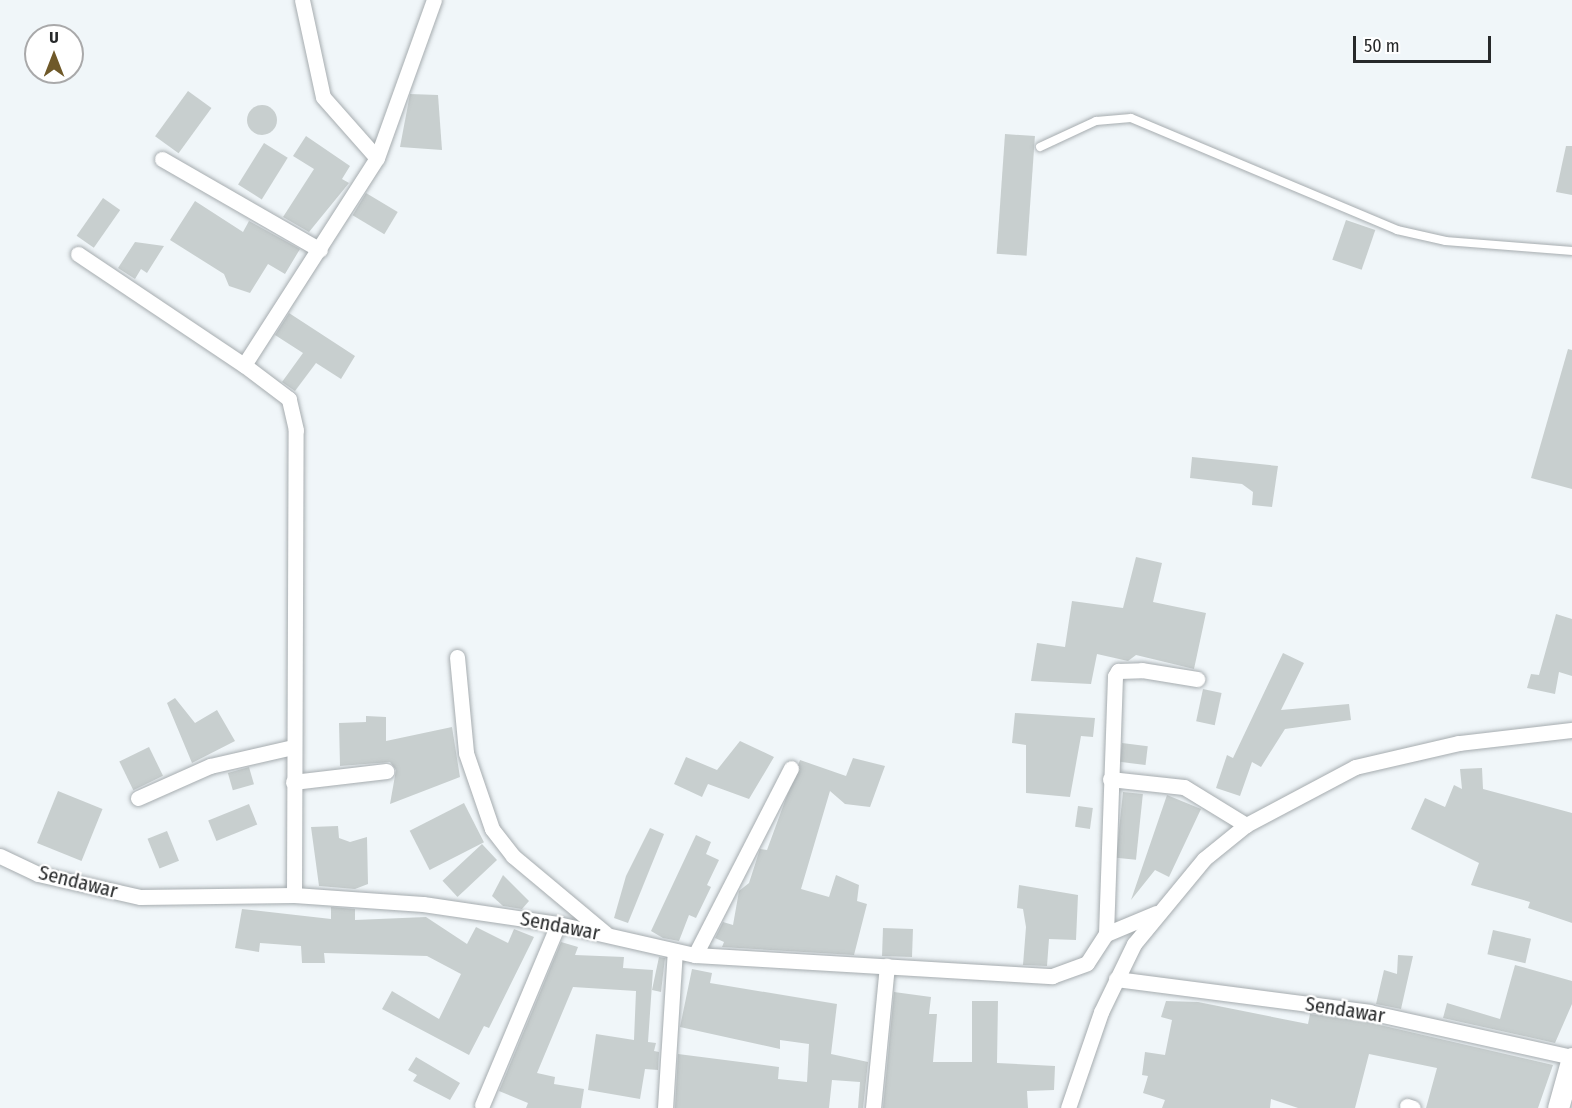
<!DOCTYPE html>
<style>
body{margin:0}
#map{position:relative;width:1572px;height:1108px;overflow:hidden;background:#f0f6f9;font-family:"Fira Sans Condensed",sans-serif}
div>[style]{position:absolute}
.building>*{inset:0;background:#c8cfcf;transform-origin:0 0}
.round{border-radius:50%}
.roads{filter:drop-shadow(0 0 2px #a6acaf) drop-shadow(0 0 2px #a6acaf)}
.service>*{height:8px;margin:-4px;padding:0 4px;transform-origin:4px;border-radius:4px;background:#fff}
.minor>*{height:15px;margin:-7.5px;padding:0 7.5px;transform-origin:7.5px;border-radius:7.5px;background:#fff}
.secondary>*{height:21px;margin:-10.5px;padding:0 10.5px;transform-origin:10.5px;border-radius:10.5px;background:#fff}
span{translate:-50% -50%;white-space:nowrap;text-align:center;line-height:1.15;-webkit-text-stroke:4.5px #fff;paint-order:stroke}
.street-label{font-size:20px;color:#27292a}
.north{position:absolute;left:24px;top:24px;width:60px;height:60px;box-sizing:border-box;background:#fff;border:2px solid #a9a9aa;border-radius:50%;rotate:0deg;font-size:16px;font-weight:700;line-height:24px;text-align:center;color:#27292a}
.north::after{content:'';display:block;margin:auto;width:21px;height:27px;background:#6f5929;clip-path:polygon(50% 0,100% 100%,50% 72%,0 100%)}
.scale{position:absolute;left:1353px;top:36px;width:138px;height:27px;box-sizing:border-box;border:3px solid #27292a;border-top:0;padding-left:8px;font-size:18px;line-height:21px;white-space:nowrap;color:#27292a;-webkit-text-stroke:4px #fff;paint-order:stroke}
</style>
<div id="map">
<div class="building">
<div style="left:188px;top:91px;width:29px;height:56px;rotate:36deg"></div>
<div style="clip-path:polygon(410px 94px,438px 95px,442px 150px,400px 147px)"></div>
<div class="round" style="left:247px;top:105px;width:30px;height:30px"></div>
<div style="left:1005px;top:134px;width:30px;height:120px;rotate:4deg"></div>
<div style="clip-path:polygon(306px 136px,350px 166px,342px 179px,349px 183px,309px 232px,283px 217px,314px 169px,293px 156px)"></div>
<div style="left:264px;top:143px;width:28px;height:49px;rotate:32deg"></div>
<div style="clip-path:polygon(1566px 146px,1572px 146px,1572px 195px,1556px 192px)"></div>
<div style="left:366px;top:193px;width:37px;height:26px;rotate:31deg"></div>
<div style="left:103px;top:198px;width:21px;height:46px;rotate:35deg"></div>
<div style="clip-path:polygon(195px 201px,243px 232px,249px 221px,300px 249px,285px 274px,268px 264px,250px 293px,229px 286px,224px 274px,170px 240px)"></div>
<div style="left:1346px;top:220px;width:31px;height:42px;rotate:19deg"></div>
<div style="clip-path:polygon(135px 242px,164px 246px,147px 273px,141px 269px,135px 279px,118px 268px)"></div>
<div style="clip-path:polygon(289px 313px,355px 356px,341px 379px,316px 363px,295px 391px,282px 382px,303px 353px,275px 335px)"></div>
<div style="clip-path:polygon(1568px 349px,1572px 350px,1572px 489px,1531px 478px)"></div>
<div style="clip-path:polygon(1192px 457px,1278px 466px,1272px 507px,1252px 505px,1253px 492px,1242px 484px,1190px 478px)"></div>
<div style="clip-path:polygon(1136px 557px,1162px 563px,1153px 602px,1206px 613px,1194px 669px,1136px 655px,1128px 661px,1097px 654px,1091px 684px,1031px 681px,1037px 643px,1065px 647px,1072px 601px,1123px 608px)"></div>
<div style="clip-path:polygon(1556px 614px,1572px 619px,1572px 676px,1559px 672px,1555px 694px,1527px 688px,1531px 674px,1539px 675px)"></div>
<div style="clip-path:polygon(1283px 653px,1304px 663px,1281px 710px,1349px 704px,1351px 720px,1285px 729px,1261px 767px,1252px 762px,1240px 796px,1216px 788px,1227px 755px,1233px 758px)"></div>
<div style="left:1203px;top:689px;width:19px;height:33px;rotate:12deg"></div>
<div style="clip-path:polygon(175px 698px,195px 723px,217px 710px,235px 741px,192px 763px,167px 703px)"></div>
<div style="clip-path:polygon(1015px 713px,1095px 718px,1093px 737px,1081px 736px,1070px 797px,1026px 793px,1026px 745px,1012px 743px)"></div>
<div style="clip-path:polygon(366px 716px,386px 717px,386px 741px,452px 727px,460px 777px,390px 804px,396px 770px,390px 762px,340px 766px,339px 723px,366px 722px)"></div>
<div style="clip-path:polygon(740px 741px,774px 757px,749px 799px,708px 784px,702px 797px,674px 784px,686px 757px,717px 770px)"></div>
<div style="left:1122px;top:743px;width:26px;height:19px;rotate:7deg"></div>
<div style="left:149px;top:747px;width:32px;height:33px;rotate:64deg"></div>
<div style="clip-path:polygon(853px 758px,885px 766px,870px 807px,845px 804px,830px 791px,801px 889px,829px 897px,836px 875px,859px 885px,857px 901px,867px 904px,854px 955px,722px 947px,724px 942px,715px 938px,723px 922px,733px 925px,739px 891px,749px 883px,760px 849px,767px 850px,800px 760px,846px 776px)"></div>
<div style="left:249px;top:767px;width:18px;height:22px;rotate:74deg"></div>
<div style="clip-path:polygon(1482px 768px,1483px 789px,1572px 813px,1572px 923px,1528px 908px,1530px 902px,1471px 885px,1479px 863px,1411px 829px,1425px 798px,1445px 807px,1454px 785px,1462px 789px,1460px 769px)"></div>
<div style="left:58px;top:791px;width:48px;height:56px;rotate:22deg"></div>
<div style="left:1123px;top:792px;width:20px;height:66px;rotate:6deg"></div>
<div style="clip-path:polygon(1167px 795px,1201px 809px,1169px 877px,1155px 870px,1131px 900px)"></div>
<div style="left:464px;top:803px;width:44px;height:61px;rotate:63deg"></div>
<div style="left:249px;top:804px;width:22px;height:44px;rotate:68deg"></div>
<div style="left:1078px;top:806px;width:15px;height:21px;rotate:8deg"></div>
<div style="clip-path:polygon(338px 826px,339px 838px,350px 842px,367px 837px,368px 884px,355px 889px,319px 886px,311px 827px)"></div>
<div style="clip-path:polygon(650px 828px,664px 834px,628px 923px,614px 918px,626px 876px)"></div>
<div style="left:167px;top:831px;width:32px;height:21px;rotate:68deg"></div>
<div style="clip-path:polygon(696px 835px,711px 842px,706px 854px,719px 860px,707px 885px,711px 887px,696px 918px,689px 915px,679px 941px,663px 938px,651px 931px)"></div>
<div style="left:482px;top:844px;width:22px;height:54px;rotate:47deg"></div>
<div style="clip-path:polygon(503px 875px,529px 901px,522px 909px,503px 906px,492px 896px)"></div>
<div style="clip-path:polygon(1019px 885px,1078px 895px,1076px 940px,1049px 939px,1047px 966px,1023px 965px,1026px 927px,1023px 909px,1017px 908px)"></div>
<div style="clip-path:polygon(331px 907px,355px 909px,355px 920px,426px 917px,467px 944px,476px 927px,508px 943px,514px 929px,534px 937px,489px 1028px,484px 1026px,469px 1055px,382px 1009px,392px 991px,439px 1019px,461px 974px,427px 956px,324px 953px,325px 963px,302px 963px,301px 946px,260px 943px,259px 952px,235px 948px,242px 909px,331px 919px)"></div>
<div style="left:883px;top:928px;width:30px;height:28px;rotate:2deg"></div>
<div style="left:1493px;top:930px;width:39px;height:25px;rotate:13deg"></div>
<div style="clip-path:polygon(561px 942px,578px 947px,575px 955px,624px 957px,623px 968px,653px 970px,648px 1042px,656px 1043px,654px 1051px,659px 1052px,658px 1070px,645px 1069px,640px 1099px,588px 1090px,596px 1034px,634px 1040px,636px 991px,573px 987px,537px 1073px,555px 1077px,554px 1084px,584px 1089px,581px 1108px,526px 1108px,528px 1103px,499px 1091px)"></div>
<div style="clip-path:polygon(1398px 955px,1413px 956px,1401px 1009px,1376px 1004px,1384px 970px,1397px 974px)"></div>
<div style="clip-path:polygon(659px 957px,665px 958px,661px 992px,652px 990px)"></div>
<div style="clip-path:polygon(1515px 965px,1572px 981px,1572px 1004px,1555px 1043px,1443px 1018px,1447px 1003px,1500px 1019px)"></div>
<div style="clip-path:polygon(692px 969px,712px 973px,710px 983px,837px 1004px,831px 1054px,868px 1062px,863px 1108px,858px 1108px,860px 1082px,832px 1080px,829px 1108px,675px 1108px,678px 1054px,779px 1067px,778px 1079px,807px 1082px,809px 1044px,780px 1040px,780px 1049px,680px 1027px)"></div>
<div style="clip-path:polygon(894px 992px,931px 997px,929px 1014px,937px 1014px,933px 1062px,972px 1062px,972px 1001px,998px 1001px,997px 1063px,1055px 1066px,1054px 1090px,1027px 1091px,1028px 1108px,883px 1108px)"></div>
<div style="clip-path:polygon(1166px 1001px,1198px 1002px,1308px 1024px,1310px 1014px,1367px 1022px,1553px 1065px,1538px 1108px,1426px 1108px,1437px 1068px,1369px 1054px,1355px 1108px,1298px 1108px,1271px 1099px,1270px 1108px,1162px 1108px,1165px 1100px,1143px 1093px,1148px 1076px,1142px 1075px,1145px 1052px,1165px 1055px,1172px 1020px,1161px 1017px)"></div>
<div style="clip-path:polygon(416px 1057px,460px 1083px,450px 1100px,413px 1081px,417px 1075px,408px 1070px)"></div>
</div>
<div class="roads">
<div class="service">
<div style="left:1040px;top:147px;width:62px;rotate:-24.9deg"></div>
<div style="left:1096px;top:121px;width:35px;rotate:-5deg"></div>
<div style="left:1131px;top:118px;width:289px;rotate:22.8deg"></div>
<div style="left:1397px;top:230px;width:50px;rotate:12.7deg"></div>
<div style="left:1446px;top:241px;width:126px;rotate:4.5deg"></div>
</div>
<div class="minor">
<div style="left:302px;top:0;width:99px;rotate:77.8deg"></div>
<div style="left:323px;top:97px;width:81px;rotate:48.5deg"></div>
<div style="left:162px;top:159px;width:182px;rotate:29.9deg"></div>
<div style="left:78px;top:254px;width:200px;rotate:33.8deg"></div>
<div style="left:457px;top:657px;width:96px;rotate:84.6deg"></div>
<div style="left:466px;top:753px;width:80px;rotate:71.1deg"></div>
<div style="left:492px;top:829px;width:34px;rotate:52deg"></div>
<div style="left:513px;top:856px;width:120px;rotate:39.9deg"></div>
<div style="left:1110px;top:779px;width:74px;rotate:6.2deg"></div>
<div style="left:1184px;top:787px;width:73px;rotate:31.5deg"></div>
<div style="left:293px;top:782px;width:94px;rotate:-6.7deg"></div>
<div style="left:138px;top:798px;width:79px;rotate:-24deg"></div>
<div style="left:210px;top:766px;width:85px;rotate:-12.9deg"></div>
<div style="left:0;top:856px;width:42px;rotate:25.3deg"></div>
<div style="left:38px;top:874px;width:105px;rotate:12.7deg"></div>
<div style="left:140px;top:897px;width:154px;rotate:-0.7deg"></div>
<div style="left:294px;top:895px;width:129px;rotate:4deg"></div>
<div style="left:423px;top:904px;width:136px;rotate:8.4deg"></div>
<div style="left:558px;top:924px;width:140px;rotate:12.8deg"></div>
<div style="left:695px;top:955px;width:358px;rotate:3.4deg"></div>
<div style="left:1052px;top:976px;width:37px;rotate:-20deg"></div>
<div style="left:1087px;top:963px;width:35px;rotate:-57deg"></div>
<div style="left:1106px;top:934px;width:258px;rotate:-88deg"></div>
<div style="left:1115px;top:676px;width:6px;rotate:-59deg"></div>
<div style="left:1118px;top:671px;width:24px;rotate:-2deg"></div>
<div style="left:1142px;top:670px;width:56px;rotate:9.3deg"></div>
<div style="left:294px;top:895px;width:465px;rotate:-89.8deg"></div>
<div style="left:296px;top:430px;width:32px;rotate:-103deg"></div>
<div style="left:289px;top:399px;width:56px;rotate:-142.9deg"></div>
<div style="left:244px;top:365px;width:246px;rotate:-57.3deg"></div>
<div style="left:377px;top:158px;width:168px;rotate:-70.2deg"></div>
<div style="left:1106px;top:934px;width:54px;rotate:-22.8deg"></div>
<div style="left:695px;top:955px;width:210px;rotate:-62.8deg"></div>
<div style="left:1116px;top:979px;width:255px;rotate:7.4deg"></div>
<div style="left:1369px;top:1012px;width:208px;rotate:12.5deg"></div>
<div style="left:482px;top:1105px;width:196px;rotate:-67.2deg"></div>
<div style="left:1407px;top:1106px;width:6px;rotate:18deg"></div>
<div style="left:665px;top:1108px;width:157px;rotate:-86.4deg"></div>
<div style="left:873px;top:1108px;width:143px;rotate:-84.4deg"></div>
<div style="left:1068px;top:1108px;width:102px;rotate:-71deg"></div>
<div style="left:1101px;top:1012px;width:76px;rotate:-64.1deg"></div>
<div style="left:1134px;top:944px;width:110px;rotate:-50.5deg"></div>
<div style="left:1204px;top:859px;width:54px;rotate:-39deg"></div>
<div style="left:1246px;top:825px;width:123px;rotate:-28deg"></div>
<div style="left:1355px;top:767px;width:107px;rotate:-13deg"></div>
<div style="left:1459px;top:743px;width:114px;rotate:-6.6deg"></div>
</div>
<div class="secondary">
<div style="left:1558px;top:1108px;width:52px;rotate:-74.4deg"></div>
</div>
</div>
<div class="street-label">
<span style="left:78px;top:882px;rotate:14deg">Sendawar</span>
<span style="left:560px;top:926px;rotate:11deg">Sendawar</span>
<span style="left:1345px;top:1010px;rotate:9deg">Sendawar</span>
</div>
<div class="north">U</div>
<div class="scale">50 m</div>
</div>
